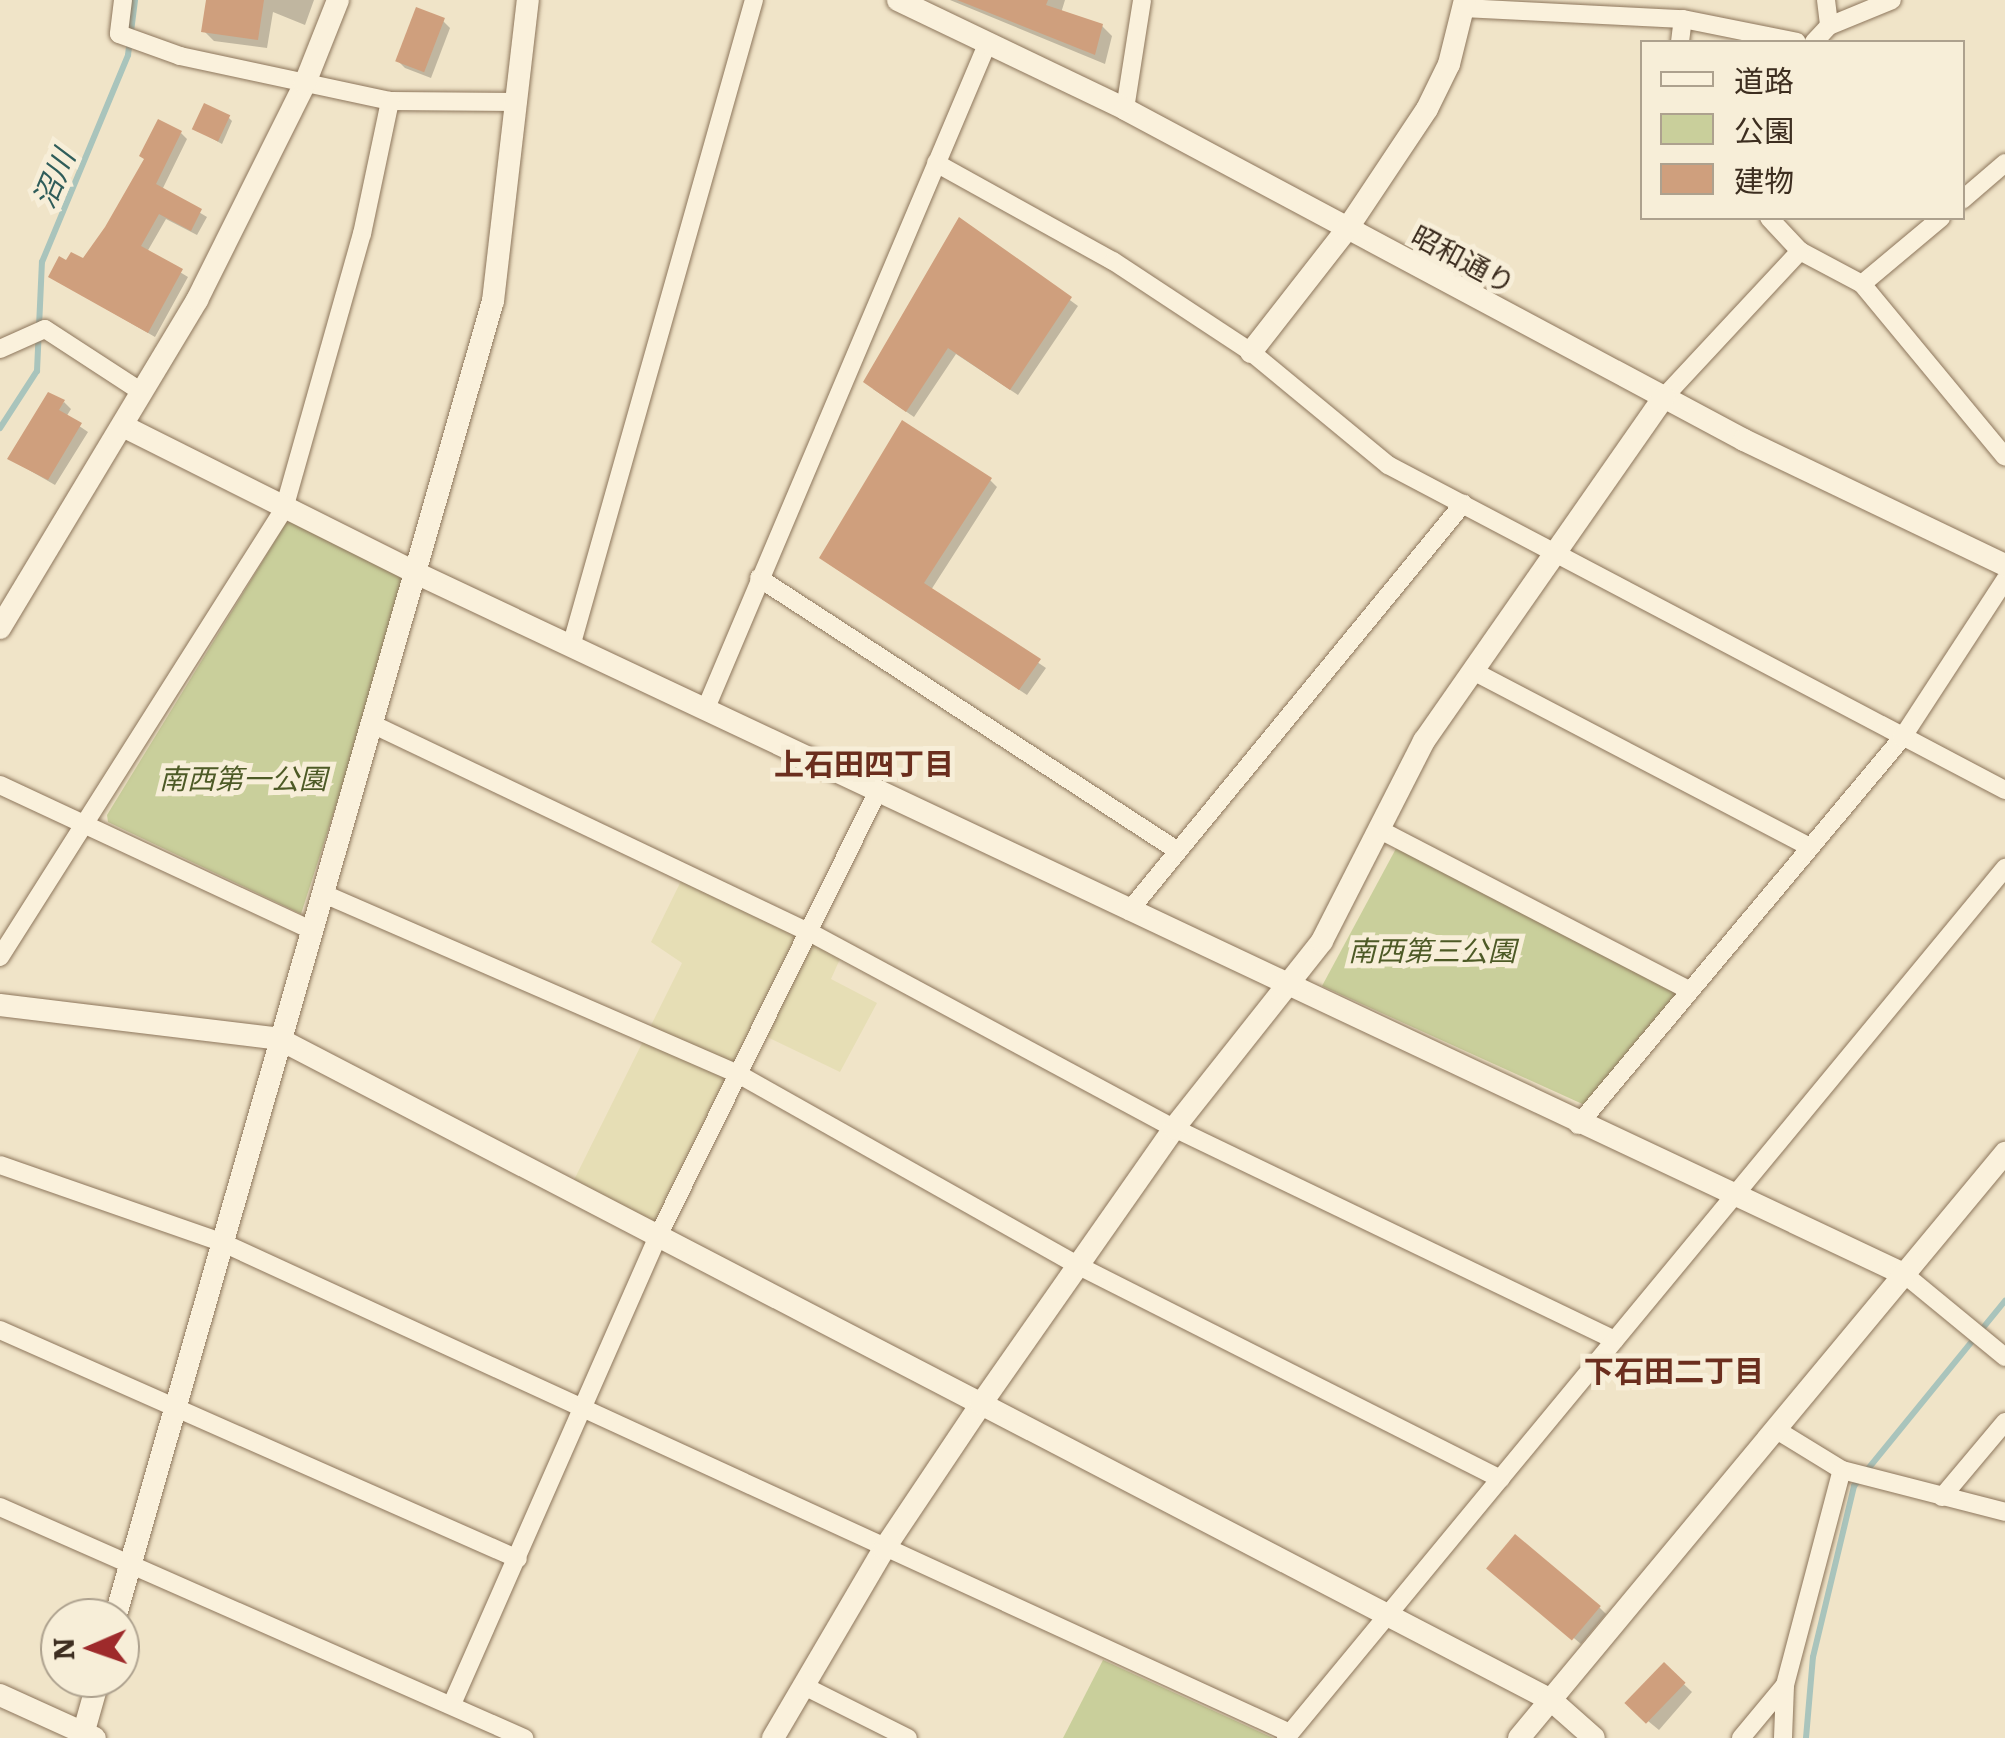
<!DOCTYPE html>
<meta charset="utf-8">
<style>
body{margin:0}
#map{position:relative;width:2005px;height:1738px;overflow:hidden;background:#f0e4c8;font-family:Literata,"Noto Sans JP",serif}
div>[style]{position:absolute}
.farmland>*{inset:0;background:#e6deb5}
.green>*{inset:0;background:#c9cf9b}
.shadow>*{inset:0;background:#0003}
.stream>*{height:6px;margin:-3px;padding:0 3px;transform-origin:3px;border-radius:3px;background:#a9c4bc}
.building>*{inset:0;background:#cf9f7d;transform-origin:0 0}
.roads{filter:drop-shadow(0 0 2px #8d765c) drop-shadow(0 0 2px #8d765c)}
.street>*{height:18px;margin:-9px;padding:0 9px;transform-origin:9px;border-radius:9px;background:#faf1dc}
.secondary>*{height:22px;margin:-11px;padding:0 11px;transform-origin:11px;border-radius:11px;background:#faf1dc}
span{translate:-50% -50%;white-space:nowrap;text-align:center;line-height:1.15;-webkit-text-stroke:10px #f7eed8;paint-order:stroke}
.street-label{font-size:28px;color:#3d2e20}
.park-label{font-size:28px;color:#4d5a26;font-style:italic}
.water-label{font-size:30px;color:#2f5d5a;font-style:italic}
.neighbourhood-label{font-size:30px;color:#6b2e1e;font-weight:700}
.legend{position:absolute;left:1640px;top:40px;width:325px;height:180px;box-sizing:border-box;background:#f7eed8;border:2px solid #ada18e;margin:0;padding:12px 18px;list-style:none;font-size:30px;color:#3d2e20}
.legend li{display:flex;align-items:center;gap:20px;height:50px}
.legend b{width:50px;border:2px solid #ada18e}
.north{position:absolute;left:40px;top:1598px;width:100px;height:100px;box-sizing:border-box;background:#f7eed8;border:2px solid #ada18e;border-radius:50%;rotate:268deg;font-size:28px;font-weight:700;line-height:40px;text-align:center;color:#3d2e20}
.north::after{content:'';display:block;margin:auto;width:35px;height:45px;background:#9e2a2b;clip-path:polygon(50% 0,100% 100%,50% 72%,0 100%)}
</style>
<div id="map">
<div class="farmland">
<div style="clip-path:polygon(685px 873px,844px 950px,831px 979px,877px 1003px,840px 1072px,761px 1034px,658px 1236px,569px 1190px,682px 963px,651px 942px)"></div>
</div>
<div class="green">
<div style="clip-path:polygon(295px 521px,400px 570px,408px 583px,301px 914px,108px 822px,107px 815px,286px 523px)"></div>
<div style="clip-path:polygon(1399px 843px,1682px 993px,1589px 1107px,1322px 986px)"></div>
<div style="clip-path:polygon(1103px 1660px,1273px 1738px,1063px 1738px)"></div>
</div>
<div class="shadow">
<div style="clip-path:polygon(208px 0,314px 0,305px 25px,273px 12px,267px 48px,214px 41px,204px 31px)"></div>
<div style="clip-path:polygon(950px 0,1065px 0,1061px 13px,1102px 26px,1112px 36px,1105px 64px)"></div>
<div style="clip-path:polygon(443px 21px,450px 28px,431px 78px,405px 68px,398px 61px)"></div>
<div style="clip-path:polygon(228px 117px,232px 121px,222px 144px,195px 129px)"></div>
<div style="clip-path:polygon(181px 133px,187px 139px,162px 190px,207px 217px,197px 235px,166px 219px,147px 252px,188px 277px,155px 337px,51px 277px,67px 263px,84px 262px)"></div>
<div style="clip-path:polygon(960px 220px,1078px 306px,1018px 395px,956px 354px,914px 417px,873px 389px)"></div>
<div style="clip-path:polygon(64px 402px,71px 409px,66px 417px,88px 432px,55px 485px,10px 459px)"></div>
<div style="clip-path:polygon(990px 480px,997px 487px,931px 590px,1046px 668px,1027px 695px,829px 564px)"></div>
<div style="clip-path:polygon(1498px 1575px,1599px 1607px,1606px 1614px,1581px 1644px)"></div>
<div style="clip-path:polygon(1664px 1665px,1692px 1692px,1659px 1730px,1637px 1712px)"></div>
</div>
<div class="stream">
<div style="left:0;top:428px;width:68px;rotate:-57deg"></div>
<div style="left:37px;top:371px;width:109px;rotate:-87.4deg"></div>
<div style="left:42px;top:262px;width:224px;rotate:-67.4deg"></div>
<div style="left:128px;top:55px;width:55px;rotate:-82.7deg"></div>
<div style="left:1806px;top:1738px;width:81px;rotate:-85.1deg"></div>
<div style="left:1813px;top:1657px;width:176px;rotate:-76.5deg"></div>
<div style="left:1854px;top:1486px;width:239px;rotate:-50.8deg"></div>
</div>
<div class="building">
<div style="clip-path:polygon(206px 0,264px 0,258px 40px,201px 32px)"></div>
<div style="clip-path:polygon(957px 0,1048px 0,1046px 5px,1103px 24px,1095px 55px)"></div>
<div style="left:416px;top:7px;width:31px;height:58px;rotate:21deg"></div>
<div style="left:204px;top:103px;width:29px;height:29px;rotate:25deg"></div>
<div style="clip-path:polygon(158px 119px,182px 131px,156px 184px,202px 209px,191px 231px,159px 214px,141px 246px,183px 269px,148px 333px,48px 277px,59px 256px,66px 260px,71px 252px,83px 258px,105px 227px,144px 159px,139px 156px)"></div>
<div style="clip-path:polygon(959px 217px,1072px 297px,1010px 390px,948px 348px,906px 412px,863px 382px)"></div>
<div style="clip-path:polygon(48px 392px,65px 400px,59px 410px,82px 423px,48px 480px,7px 459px)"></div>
<div style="clip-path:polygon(902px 420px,992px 478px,924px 583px,1041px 659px,1019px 690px,819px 558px)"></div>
<div style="left:1515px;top:1534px;width:112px;height:45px;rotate:40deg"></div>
<div style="left:1664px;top:1662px;width:30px;height:57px;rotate:44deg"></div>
</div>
<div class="roads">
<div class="street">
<div style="left:123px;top:0;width:34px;rotate:97deg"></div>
<div style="left:119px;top:34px;width:65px;rotate:19.8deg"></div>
<div style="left:180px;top:56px;width:215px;rotate:12.1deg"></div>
<div style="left:390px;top:101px;width:127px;rotate:0.5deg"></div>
<div style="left:1826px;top:0;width:26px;rotate:83deg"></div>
<div style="left:1463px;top:8px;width:220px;rotate:2.9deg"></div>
<div style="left:1683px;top:19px;width:116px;rotate:11.4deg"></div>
<div style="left:1680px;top:42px;width:23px;rotate:-83deg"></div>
<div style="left:1814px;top:42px;width:22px;rotate:-47deg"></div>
<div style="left:1829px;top:26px;width:68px;rotate:-22.4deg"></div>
<div style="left:1125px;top:109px;width:110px;rotate:-81.1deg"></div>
<div style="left:936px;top:163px;width:202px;rotate:29deg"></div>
<div style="left:1113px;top:261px;width:165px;rotate:33.4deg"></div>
<div style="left:1251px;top:352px;width:178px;rotate:39.5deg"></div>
<div style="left:1388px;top:465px;width:697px;rotate:27.78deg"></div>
<div style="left:1962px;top:200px;width:57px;rotate:-40.7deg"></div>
<div style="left:1800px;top:251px;width:70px;rotate:28deg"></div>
<div style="left:1862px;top:284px;width:224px;rotate:50.4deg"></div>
<div style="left:1862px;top:284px;width:103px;rotate:-39.9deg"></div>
<div style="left:0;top:349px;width:49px;rotate:-24deg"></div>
<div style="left:45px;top:329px;width:117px;rotate:33.1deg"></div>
<div style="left:1664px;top:397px;width:200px;rotate:-47deg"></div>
<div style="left:1800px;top:251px;width:45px;rotate:-133.2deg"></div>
<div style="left:759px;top:578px;width:500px;rotate:33.09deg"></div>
<div style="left:572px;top:643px;width:668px;rotate:-74.2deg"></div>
<div style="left:1473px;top:671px;width:380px;rotate:27.6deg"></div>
<div style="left:706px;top:708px;width:723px;rotate:-67.05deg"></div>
<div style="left:372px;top:724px;width:488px;rotate:25.5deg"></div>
<div style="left:813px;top:934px;width:410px;rotate:28.3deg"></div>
<div style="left:1174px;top:1128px;width:489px;rotate:25.7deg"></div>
<div style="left:0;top:785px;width:343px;rotate:25deg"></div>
<div style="left:1380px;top:830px;width:349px;rotate:27.4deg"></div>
<div style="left:322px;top:893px;width:456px;rotate:23.5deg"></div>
<div style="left:740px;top:1075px;width:391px;rotate:29.4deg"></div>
<div style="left:1081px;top:1267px;width:470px;rotate:26.8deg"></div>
<div style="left:1129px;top:911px;width:527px;rotate:-50.63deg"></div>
<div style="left:0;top:957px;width:530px;rotate:-57.63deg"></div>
<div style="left:284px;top:509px;width:286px;rotate:-74.2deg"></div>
<div style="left:362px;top:234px;width:136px;rotate:-78.1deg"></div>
<div style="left:1578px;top:1125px;width:505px;rotate:-50.06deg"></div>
<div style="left:1902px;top:738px;width:189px;rotate:-56.9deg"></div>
<div style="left:0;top:1165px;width:234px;rotate:19.2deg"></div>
<div style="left:221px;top:1242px;width:1176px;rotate:24.67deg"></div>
<div style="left:1904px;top:1274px;width:131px;rotate:39.4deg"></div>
<div style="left:0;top:1330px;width:566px;rotate:23.85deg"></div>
<div style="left:1775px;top:1429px;width:79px;rotate:31.5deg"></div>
<div style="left:1842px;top:1470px;width:168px;rotate:14.4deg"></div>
<div style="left:1942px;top:1497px;width:98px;rotate:-50deg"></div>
<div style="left:0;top:1507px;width:573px;rotate:23.79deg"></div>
<div style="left:804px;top:1686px;width:116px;rotate:26.6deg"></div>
<div style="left:452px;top:1704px;width:511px;rotate:-66.24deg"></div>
<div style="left:658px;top:1236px;width:496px;rotate:-63.7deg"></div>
<div style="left:1286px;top:1738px;width:1129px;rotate:-50.43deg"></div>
<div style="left:1741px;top:1738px;width:69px;rotate:-50.3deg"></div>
<div style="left:1783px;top:1738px;width:53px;rotate:-87.8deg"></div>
<div style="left:1785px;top:1685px;width:222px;rotate:-75.2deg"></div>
</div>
<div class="secondary">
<div style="left:898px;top:0;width:252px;rotate:25.6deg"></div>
<div style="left:1125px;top:109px;width:702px;rotate:28.13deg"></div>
<div style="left:1744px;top:440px;width:289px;rotate:25.6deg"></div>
<div style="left:1251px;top:352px;width:156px;rotate:-52deg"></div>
<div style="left:1347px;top:229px;width:144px;rotate:-56.3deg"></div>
<div style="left:1427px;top:109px;width:50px;rotate:-63.9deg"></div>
<div style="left:1449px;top:64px;width:66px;rotate:-76deg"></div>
<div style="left:123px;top:426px;width:328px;rotate:26.6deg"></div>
<div style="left:416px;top:573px;width:1645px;rotate:25.23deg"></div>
<div style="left:0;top:628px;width:383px;rotate:-59deg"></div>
<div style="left:197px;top:300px;width:242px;rotate:-63.5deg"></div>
<div style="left:305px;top:83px;width:89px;rotate:-68.3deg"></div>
<div style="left:0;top:1005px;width:281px;rotate:6.9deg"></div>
<div style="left:279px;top:1039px;width:1433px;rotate:27.46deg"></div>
<div style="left:1551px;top:1700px;width:57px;rotate:41.5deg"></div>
<div style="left:115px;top:1618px;width:1370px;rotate:-73.99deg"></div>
<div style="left:493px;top:301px;width:303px;rotate:-83.4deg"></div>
<div style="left:0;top:1695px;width:104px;rotate:24.4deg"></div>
<div style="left:82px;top:1738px;width:62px;rotate:-74.2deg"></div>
<div style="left:773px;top:1738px;width:219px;rotate:-59.6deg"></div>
<div style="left:884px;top:1549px;width:174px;rotate:-56.2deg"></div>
<div style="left:981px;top:1404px;width:337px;rotate:-55deg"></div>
<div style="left:1174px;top:1128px;width:238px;rotate:-51.6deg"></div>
<div style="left:1322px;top:941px;width:225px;rotate:-63deg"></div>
<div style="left:1424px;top:741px;width:419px;rotate:-55.1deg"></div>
<div style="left:1519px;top:1738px;width:761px;rotate:-50.28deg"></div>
</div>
</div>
<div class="street-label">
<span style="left:1464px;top:258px;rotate:28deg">昭和通り</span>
</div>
<div class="park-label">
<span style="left:243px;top:777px">南西第一公園</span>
<span style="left:1432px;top:949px">南西第三公園</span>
</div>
<div class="water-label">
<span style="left:52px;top:178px;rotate:-67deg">沼川</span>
</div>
<div class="neighbourhood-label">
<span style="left:864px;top:762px">上石田四丁目</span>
<span style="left:1674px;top:1369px">下石田二丁目</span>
</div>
<ul class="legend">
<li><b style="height:12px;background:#faf1dc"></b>道路</li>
<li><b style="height:28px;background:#c9cf9b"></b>公園</li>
<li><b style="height:28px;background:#cf9f7d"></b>建物</li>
</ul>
<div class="north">N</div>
</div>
